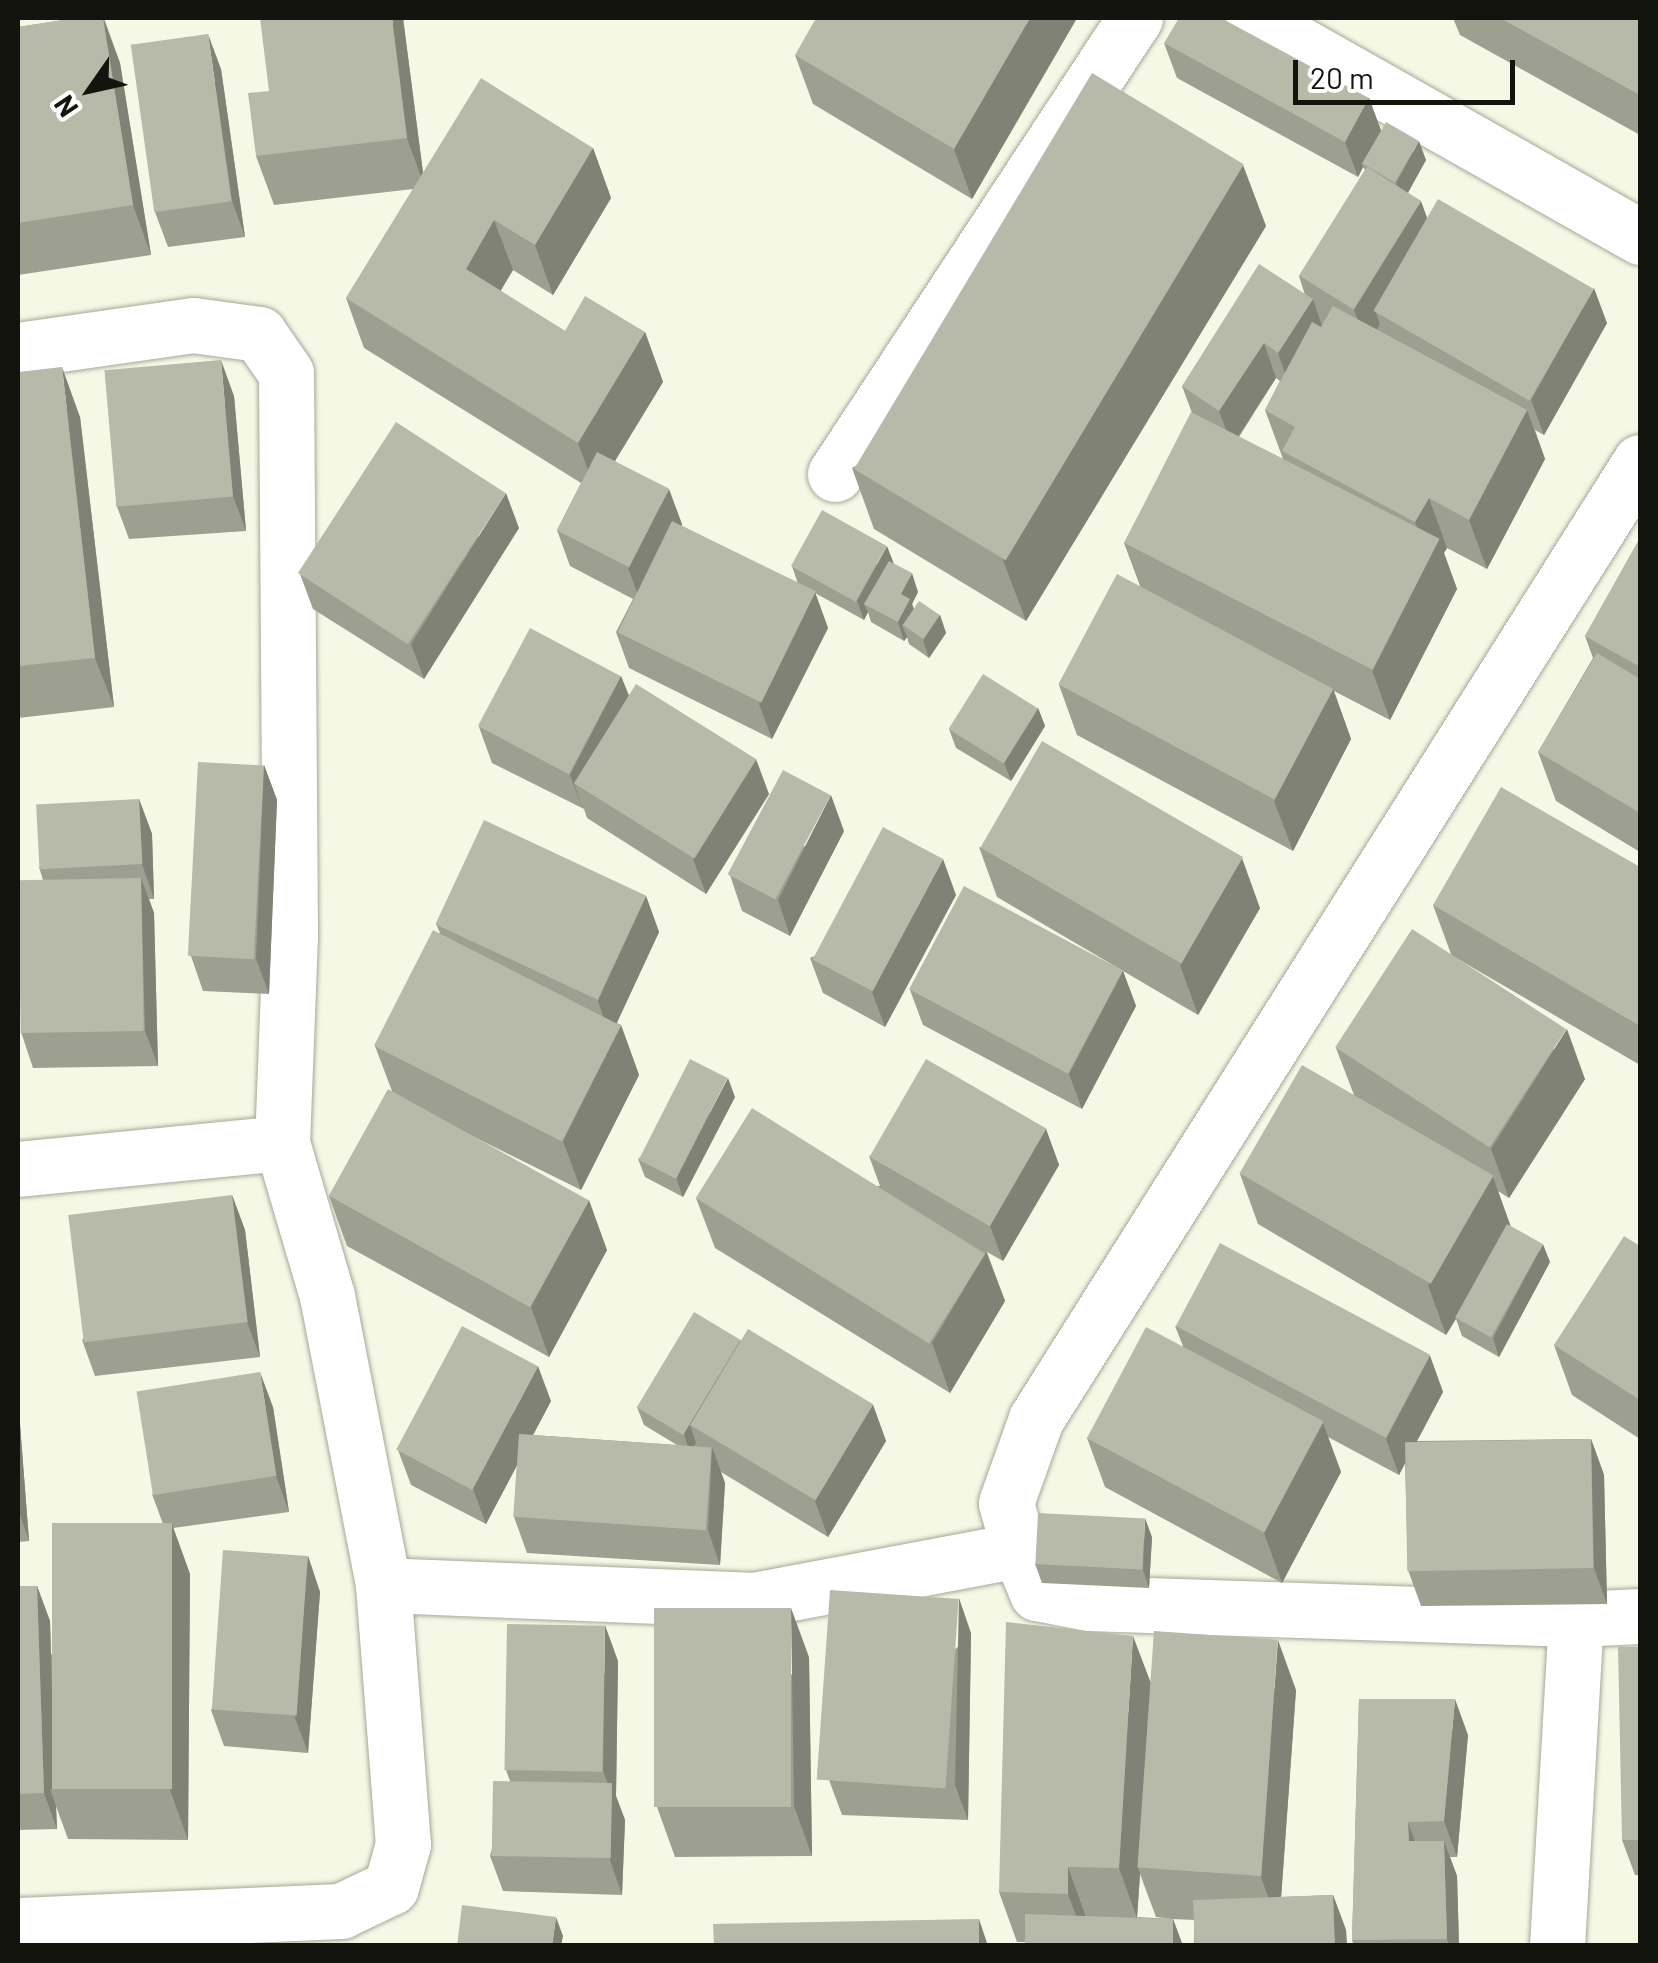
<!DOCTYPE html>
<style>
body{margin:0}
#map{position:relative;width:1658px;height:1963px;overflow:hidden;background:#f5f8e5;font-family:Barlow,sans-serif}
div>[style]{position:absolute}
.roads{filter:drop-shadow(0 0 2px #a5a897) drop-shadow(0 0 2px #a5a897)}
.minor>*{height:55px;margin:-27.5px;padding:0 27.5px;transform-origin:27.5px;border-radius:27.5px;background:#fff}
.wall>*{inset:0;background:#9da090}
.shaded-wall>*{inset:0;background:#808276}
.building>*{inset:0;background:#b7baa8;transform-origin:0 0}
span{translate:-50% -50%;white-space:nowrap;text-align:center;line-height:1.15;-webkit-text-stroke:9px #fff;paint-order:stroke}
.frame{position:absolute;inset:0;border:20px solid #13140e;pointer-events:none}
.north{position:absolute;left:40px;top:40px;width:100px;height:100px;-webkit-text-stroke:8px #fff;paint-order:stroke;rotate:236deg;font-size:28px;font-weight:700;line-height:40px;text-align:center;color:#13140e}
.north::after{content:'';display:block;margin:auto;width:35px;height:45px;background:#13140e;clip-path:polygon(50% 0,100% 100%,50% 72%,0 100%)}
.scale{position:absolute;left:1293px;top:60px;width:222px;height:45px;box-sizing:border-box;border:5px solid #13140e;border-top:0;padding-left:12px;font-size:30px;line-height:35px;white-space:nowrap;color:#13140e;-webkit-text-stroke:8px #fff;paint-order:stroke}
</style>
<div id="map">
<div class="roads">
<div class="minor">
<div style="left:1253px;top:18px;width:445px;rotate:29.5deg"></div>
<div style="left:18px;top:350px;width:177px;rotate:-8.1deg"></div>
<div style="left:193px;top:325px;width:67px;rotate:7.8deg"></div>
<div style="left:259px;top:334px;width:47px;rotate:55.3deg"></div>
<div style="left:286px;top:373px;width:563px;rotate:89.59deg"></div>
<div style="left:290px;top:936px;width:207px;rotate:92.2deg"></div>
<div style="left:282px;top:1143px;width:159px;rotate:73.6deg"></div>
<div style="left:327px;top:1296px;width:294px;rotate:79deg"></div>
<div style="left:383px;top:1585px;width:260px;rotate:85.6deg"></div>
<div style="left:403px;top:1844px;width:45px;rotate:105.6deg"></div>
<div style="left:391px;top:1887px;width:55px;rotate:154.4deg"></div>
<div style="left:341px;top:1911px;width:323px;rotate:177.5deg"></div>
<div style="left:1640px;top:462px;width:1132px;rotate:122.26deg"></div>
<div style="left:1036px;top:1419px;width:89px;rotate:109.7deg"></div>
<div style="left:1006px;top:1503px;width:49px;rotate:74.5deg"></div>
<div style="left:1019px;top:1550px;width:47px;rotate:67.3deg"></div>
<div style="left:1037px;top:1593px;width:52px;rotate:11.1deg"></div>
<div style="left:1088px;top:1603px;width:488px;rotate:1.9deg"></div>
<div style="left:1576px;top:1619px;width:64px;rotate:-2.7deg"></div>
<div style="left:835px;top:474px;width:546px;rotate:-56.66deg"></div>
<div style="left:18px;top:1169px;width:265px;rotate:-5.6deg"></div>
<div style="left:383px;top:1585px;width:371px;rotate:2.3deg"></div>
<div style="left:754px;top:1600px;width:270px;rotate:-10.7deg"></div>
<div style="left:1557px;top:1946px;width:328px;rotate:-86.7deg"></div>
</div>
</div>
<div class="wall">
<div style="clip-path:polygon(76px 18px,104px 18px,120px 63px,151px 255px,18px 275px,18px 27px)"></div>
<div style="clip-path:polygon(403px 18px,423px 173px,593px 148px,611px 198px,553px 295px,513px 270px,500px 291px,565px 331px,645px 332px,663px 382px,615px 461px,682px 524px,682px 526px,798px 584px,792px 566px,894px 564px,918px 592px,912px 604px,914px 609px,940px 615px,946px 633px,929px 658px,909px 644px,907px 637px,904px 641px,871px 622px,868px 612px,864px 620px,815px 593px,828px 628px,772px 739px,629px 668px,616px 632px,633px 599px,570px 566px,557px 530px,581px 483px,364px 348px,346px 298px,413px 189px,274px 205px,256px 156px,269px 91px)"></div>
<div style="clip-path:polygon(1077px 18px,972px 199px,813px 104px,795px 55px)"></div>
<div style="clip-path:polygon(1453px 18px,1640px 18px,1640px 135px,1460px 35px)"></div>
<div style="clip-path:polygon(evenodd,1164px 43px,1369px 98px,1381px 131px,1426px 160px,1407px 193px,1427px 218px,1607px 323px,1544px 435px,1535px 430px,1545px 459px,1487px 569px,1447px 548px,1444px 553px,1457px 589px,1390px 720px,1334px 691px,1351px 739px,1293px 851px,1077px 735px,1059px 685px,1140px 586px,1124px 543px,1192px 413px,1182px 386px,1305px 295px,1299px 276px,1365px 170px,1363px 167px,1358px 177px,1177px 78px,1164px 43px,1276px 378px,1280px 381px,1265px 410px,1283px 459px,1239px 437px,1276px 378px)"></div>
<div style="clip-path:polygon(221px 69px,245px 237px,168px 247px,155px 212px)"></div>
<div style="clip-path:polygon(1266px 226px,1026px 621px,874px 529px,852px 468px)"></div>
<div style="clip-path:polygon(18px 372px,80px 417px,114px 707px,18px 718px)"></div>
<div style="clip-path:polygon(234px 396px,246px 531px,129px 539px,116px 504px)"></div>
<div style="clip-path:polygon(519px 528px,424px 679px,313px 609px,300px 574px)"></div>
<div style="clip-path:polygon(1640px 538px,1640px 852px,1556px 801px,1538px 752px,1593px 658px,1585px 636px)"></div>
<div style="clip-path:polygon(621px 676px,629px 695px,769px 794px,706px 894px,587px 818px,584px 809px,492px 763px,479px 727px)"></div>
<div style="clip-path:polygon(1038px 708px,1045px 726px,1011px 781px,956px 748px,949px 729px)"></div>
<div style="clip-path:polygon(264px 765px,277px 800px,269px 994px,203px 991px,191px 956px)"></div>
<div style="clip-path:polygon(139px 799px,152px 834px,154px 899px,149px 899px,154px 913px,158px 1066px,33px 1068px,21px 1032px,43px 880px,39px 867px)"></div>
<div style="clip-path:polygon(844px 831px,790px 936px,742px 911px,730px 875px)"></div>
<div style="clip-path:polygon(979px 847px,1260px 908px,1198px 1015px,997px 897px)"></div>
<div style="clip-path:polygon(1640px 867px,1640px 1065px,1458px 959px,1585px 1079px,1509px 1198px,1498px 1191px,1510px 1226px,1550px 1262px,1499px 1357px,1462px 1336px,1456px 1319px,1446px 1335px,1258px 1224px,1240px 1174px,1354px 1095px,1336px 1048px,1451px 954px,1433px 905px)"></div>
<div style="clip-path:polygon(956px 895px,885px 1027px,823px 993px,810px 958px)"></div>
<div style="clip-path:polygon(646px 896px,659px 932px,617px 1023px,621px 1025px,639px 1075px,581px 1190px,468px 1134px,607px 1250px,549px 1357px,347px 1246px,329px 1196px,392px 1091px,375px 1046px,440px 933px,436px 924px)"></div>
<div style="clip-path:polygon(1123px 971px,1136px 1006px,1082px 1109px,923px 1025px,910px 990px)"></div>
<div style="clip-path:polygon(735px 1097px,683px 1197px,645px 1177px,638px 1159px)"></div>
<div style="clip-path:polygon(1046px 1129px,1059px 1165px,1003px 1261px,987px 1252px,1005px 1301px,950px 1393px,715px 1248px,696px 1198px,880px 1186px,869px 1156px)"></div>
<div style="clip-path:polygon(232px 1195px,245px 1230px,260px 1357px,95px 1376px,82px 1340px)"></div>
<div style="clip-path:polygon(1640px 1246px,1640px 1439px,1572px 1395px,1554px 1345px)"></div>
<div style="clip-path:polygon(1175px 1326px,1430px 1356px,1443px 1392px,1417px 1441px,1591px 1439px,1604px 1475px,1607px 1604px,1421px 1606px,1408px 1570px,1405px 1462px,1399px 1475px,1328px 1437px,1341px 1472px,1282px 1583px,1105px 1487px,1087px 1438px,1183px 1346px)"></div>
<div style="clip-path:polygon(740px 1340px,873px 1405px,886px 1441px,828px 1537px,721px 1472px,725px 1483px,720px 1565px,527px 1553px,514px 1517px,517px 1465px,486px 1524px,411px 1485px,398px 1450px,551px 1401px,533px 1435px,677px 1445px,644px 1425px,637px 1407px)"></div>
<div style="clip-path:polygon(18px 1398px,29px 1541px,18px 1542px)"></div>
<div style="clip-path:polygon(273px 1407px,289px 1512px,173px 1528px,190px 1574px,188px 1840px,68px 1839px,56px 1806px,57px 1829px,18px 1830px,18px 1586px,37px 1586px,50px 1621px,51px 1655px,163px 1524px,152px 1494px)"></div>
<div style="clip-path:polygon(1152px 1537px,1149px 1588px,1042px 1583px,1035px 1564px)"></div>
<div style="clip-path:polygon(308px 1556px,320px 1592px,308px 1753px,224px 1746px,211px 1710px)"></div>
<div style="clip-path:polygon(971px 1633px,968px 1820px,842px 1815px,829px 1780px)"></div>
<div style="clip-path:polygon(1640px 1647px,1640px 1875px,1635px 1875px,1622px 1840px)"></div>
<div style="clip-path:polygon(809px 1657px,812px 1856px,675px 1857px,657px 1807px)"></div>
<div style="clip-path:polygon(618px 1661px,616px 1796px,625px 1820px,622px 1895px,503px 1891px,490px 1856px,510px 1781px,506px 1770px)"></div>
<div style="clip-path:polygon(evenodd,1150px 1682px,1296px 1690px,1281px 1897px,1333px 1895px,1346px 1930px,1347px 1946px,1194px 1946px,1194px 1920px,1173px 1919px,1183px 1946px,1025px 1946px,1025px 1942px,1017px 1942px,999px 1892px,1150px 1682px,1140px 1874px,1156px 1917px,1172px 1919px,1137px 1917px,1140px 1874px)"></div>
<div style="clip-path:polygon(1359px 1699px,1468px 1735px,1457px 1857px,1450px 1857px,1457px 1876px,1459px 1946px,1354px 1946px,1352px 1940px)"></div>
</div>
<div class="shaded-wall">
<div style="clip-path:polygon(103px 18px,120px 63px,151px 255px,133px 205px)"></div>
<div style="clip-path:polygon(392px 18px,403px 18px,425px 188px,407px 138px)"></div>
<div style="clip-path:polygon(1030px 18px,1077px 18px,972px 199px,954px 149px)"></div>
<div style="clip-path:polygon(208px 34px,221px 69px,245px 237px,232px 201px)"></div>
<div style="clip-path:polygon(1369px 98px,1382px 133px,1362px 164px,1363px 167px,1358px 177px,1345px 142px)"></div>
<div style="clip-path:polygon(1419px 141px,1426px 160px,1403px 202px,1396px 183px)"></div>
<div style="clip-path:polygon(593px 148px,611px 198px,553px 295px,535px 245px)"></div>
<div style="clip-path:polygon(1243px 165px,1266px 226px,1026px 621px,1003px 560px)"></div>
<div style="clip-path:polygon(1421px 201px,1434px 237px,1375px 311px,1380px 324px,1367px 345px,1354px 310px)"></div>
<div style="clip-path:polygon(494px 220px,513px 270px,484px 319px,466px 269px)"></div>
<div style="clip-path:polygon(1594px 288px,1607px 323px,1544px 435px,1531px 400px)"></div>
<div style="clip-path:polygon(1313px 299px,1325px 335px,1290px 388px,1278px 353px)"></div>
<div style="clip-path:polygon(645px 332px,663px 382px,596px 492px,578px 443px)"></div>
<div style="clip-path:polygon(1264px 343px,1276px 378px,1232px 446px,1219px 411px)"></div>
<div style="clip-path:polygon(221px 360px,234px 396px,246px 531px,233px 496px)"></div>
<div style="clip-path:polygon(62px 367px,80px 417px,114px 707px,95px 658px)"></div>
<div style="clip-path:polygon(1527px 410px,1545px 459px,1487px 569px,1469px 520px)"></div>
<div style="clip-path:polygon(669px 489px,682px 524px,641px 603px,628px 568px)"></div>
<div style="clip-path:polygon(506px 493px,519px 528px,424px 679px,411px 644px)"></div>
<div style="clip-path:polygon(1429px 498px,1447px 548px,1444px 553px,1457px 589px,1390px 720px,1372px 670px,1429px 559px,1415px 522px)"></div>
<div style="clip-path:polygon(887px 546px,894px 564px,864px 604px,868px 612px,864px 620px,857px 601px)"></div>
<div style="clip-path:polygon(912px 573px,918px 592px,912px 604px,917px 618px,902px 625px,907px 637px,904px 641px,898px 622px,901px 594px)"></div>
<div style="clip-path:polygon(815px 592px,828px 628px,772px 739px,759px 704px)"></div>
<div style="clip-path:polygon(940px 615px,946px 633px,929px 658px,923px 640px)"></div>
<div style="clip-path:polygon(621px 676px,634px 711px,574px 783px,583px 810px,570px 775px)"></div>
<div style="clip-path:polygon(1333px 689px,1351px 739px,1293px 851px,1274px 801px)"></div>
<div style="clip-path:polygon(1038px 708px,1045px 726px,1011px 781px,1004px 763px)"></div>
<div style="clip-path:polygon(756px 759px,769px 794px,706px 894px,693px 859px)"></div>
<div style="clip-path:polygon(264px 765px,277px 800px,269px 994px,256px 959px)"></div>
<div style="clip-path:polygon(831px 795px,844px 831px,790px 936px,778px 900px)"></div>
<div style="clip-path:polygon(139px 799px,152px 834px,154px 899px,142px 864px)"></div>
<div style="clip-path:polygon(1242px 858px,1260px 908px,1198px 1015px,1180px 965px)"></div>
<div style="clip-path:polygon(943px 859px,956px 895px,885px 1027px,872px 992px)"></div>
<div style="clip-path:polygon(141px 878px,154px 913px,158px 1066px,145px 1031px)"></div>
<div style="clip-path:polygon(646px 896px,659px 932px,610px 1037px,598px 1001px)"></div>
<div style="clip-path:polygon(1123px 971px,1136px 1006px,1082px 1109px,1069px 1074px)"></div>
<div style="clip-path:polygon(621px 1025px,639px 1075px,581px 1190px,563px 1141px)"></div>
<div style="clip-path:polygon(1567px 1029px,1585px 1079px,1509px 1198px,1491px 1149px)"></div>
<div style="clip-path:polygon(728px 1078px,735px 1097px,683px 1197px,676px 1178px)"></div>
<div style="clip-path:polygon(1046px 1129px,1059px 1165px,1003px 1261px,990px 1226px)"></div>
<div style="clip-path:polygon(1493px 1177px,1511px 1227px,1446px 1335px,1428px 1285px)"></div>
<div style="clip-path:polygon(232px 1195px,245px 1230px,260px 1357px,247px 1322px)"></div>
<div style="clip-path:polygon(589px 1200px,607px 1250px,549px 1357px,531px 1307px)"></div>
<div style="clip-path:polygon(1543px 1244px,1550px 1262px,1499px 1357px,1493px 1338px)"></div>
<div style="clip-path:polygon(986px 1252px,1005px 1301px,950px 1393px,932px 1343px)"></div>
<div style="clip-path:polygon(740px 1340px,690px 1425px,696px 1443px,690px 1453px,684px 1434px)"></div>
<div style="clip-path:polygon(1430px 1356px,1443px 1392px,1399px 1475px,1386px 1439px)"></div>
<div style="clip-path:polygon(538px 1366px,551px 1401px,486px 1524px,473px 1489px)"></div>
<div style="clip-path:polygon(260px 1372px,273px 1407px,289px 1512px,276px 1476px)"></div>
<div style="clip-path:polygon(18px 1398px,29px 1541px,18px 1509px)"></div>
<div style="clip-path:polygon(873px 1405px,886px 1441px,828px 1537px,815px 1501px)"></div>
<div style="clip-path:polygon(1323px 1423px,1341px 1472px,1282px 1583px,1264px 1533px)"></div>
<div style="clip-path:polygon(1591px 1439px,1604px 1475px,1607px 1604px,1594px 1568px)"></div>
<div style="clip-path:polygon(712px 1447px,725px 1483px,720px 1565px,708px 1530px)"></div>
<div style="clip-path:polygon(1145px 1518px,1152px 1537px,1149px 1588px,1143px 1570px)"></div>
<div style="clip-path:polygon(172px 1524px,190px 1574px,188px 1840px,170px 1790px)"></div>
<div style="clip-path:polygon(308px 1556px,320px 1592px,308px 1753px,295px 1718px)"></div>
<div style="clip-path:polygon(37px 1586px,50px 1621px,55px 1789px,50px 1789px,56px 1806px,57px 1829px,44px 1793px)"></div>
<div style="clip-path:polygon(959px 1598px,971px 1633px,968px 1820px,955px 1785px)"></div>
<div style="clip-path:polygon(791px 1608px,809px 1657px,812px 1856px,794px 1806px)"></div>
<div style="clip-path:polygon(605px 1625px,618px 1661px,616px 1796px,625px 1820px,622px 1895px,610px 1860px,612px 1795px,603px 1771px)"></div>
<div style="clip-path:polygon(1133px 1636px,1152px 1686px,1138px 1867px,1140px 1874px,1137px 1918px,1119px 1868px)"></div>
<div style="clip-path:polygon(1278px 1640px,1296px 1690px,1279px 1927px,1261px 1877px)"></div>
<div style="clip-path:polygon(1455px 1699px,1468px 1735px,1457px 1857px,1444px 1821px)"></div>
<div style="clip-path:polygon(1408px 1822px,1421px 1858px,1409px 1841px)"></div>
<div style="clip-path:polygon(1444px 1841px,1457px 1876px,1459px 1946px,1449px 1946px,1447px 1939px)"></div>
<div style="clip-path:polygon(1068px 1867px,1086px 1917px,1086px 1943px,1068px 1894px)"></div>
<div style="clip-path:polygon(1333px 1895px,1346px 1930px,1347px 1946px,1335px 1946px)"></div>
<div style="clip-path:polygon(556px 1917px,563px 1936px,561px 1946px,552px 1946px)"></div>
<div style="clip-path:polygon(979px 1919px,988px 1946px,979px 1946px)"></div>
<div style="clip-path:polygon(1173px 1919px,1183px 1946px,1173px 1946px)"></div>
</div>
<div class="building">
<div style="clip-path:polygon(76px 18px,103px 18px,133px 205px,18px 223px,18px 27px)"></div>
<div style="clip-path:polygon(260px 18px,392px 18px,407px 138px,256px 156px,248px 93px,269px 91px)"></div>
<div style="clip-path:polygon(816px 18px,1030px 18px,954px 149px,795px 55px)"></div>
<div style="clip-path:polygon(1179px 18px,1221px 18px,1369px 98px,1345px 142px,1164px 43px)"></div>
<div style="clip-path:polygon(1500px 18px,1640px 18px,1640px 95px)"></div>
<div style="left:208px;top:34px;width:169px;height:78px;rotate:82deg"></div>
<div style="left:1092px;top:73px;width:177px;height:462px;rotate:31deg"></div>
<div style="clip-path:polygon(481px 78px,593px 148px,535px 245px,494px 220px,466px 269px,565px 331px,585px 296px,645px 332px,578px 443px,346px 298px)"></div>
<div style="left:1386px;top:122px;width:38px;height:48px;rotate:30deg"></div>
<div style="left:1367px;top:167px;width:64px;height:128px;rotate:32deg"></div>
<div style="left:1438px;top:199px;width:180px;height:129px;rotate:30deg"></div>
<div style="clip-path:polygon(1259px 264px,1313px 299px,1278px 353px,1264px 343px,1219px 411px,1182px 386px)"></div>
<div style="clip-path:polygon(1333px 306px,1527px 410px,1469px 520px,1429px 498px,1415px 522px,1282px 451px,1295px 427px,1265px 410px,1312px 322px,1321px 327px)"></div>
<div style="left:221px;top:360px;width:137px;height:117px;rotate:85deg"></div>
<div style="clip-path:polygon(62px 367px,95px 658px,18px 666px,18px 372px)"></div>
<div style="left:1191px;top:412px;width:279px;height:147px;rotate:27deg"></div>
<div style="left:396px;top:422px;width:131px;height:180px;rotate:33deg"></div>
<div style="left:597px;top:452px;width:81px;height:88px;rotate:27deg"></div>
<div style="left:822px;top:510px;width:74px;height:64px;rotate:29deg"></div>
<div style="left:672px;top:521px;width:160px;height:124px;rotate:26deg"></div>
<div style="clip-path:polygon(1640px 538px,1640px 667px,1585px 636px)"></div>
<div style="clip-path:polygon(889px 561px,912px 573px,901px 594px,910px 599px,898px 622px,864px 604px)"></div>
<div style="left:1117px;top:574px;width:245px;height:125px;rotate:28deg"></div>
<div style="left:919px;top:601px;width:25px;height:29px;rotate:34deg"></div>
<div style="left:530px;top:628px;width:103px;height:111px;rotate:28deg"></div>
<div style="clip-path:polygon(1597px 653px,1640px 679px,1640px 813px,1538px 752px)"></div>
<div style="left:983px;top:674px;width:65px;height:65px;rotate:32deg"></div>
<div style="left:636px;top:684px;width:142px;height:117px;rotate:32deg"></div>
<div style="left:1042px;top:741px;width:232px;height:123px;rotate:30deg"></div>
<div style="left:198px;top:762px;width:66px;height:194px;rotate:3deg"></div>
<div style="left:783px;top:770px;width:54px;height:118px;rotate:28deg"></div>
<div style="clip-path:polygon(1501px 787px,1640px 867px,1640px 1026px,1433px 905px)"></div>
<div style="left:139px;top:799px;width:65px;height:103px;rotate:87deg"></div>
<div style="left:484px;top:820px;width:179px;height:115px;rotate:25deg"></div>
<div style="left:883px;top:827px;width:68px;height:150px;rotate:28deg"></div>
<div style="left:141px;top:878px;width:153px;height:123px;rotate:89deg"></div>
<div style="left:964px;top:886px;width:180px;height:117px;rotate:28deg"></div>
<div style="left:1412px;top:929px;width:184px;height:141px;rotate:33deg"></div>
<div style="left:433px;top:930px;width:211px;height:130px;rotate:27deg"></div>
<div style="left:690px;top:1059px;width:42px;height:113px;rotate:27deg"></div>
<div style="left:926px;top:1059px;width:139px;height:113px;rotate:30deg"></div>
<div style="left:1302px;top:1065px;width:221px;height:125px;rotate:30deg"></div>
<div style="left:388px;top:1089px;width:230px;height:122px;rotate:29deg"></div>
<div style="left:752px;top:1108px;width:275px;height:106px;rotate:32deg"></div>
<div style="left:232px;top:1195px;width:128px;height:165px;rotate:83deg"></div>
<div style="left:1507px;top:1224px;width:41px;height:107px;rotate:29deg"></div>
<div style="clip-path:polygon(1624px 1236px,1640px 1246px,1640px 1400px,1554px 1345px)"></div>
<div style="left:1220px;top:1243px;width:238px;height:94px;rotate:28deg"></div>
<div style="left:694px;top:1312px;width:54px;height:111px;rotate:31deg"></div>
<div style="left:462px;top:1326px;width:86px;height:140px;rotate:28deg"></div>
<div style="left:1146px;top:1327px;width:201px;height:126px;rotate:28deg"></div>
<div style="left:748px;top:1329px;width:146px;height:112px;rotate:31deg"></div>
<div style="left:260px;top:1372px;width:105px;height:125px;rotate:81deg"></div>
<div style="left:519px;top:1434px;width:193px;height:83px;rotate:4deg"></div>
<div style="left:1591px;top:1439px;width:129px;height:186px;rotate:89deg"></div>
<div style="left:1038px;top:1513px;width:107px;height:51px;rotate:3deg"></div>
<div style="left:52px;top:1523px;width:120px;height:266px"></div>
<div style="left:223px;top:1550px;width:85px;height:160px;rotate:4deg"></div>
<div style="clip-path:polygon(18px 1586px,37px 1586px,44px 1793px,18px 1794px)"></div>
<div style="left:830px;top:1590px;width:129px;height:190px;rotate:4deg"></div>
<div style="left:654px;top:1608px;width:137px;height:199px"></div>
<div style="clip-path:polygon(1006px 1622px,1133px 1636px,1119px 1868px,1068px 1867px,1068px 1894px,999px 1892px)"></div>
<div style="left:507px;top:1624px;width:98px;height:146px;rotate:1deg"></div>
<div style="left:1154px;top:1631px;width:124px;height:237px;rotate:4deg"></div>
<div style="clip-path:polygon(1618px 1647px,1640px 1647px,1640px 1840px,1622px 1840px)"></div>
<div style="clip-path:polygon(1359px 1699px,1455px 1699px,1444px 1821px,1408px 1822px,1409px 1841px,1444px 1841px,1447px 1939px,1352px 1940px)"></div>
<div style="left:493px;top:1781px;width:119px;height:75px;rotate:1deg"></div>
<div style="left:1333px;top:1895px;width:51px;height:140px;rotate:88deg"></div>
<div style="clip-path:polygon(462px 1905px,556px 1917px,552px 1946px,457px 1946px)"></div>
<div style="clip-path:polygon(1025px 1914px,1173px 1919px,1173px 1946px,1025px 1946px)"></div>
<div style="clip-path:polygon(979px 1919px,979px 1946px,714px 1946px,713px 1924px)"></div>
</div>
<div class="frame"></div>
<div class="north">N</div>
<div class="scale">20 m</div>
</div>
